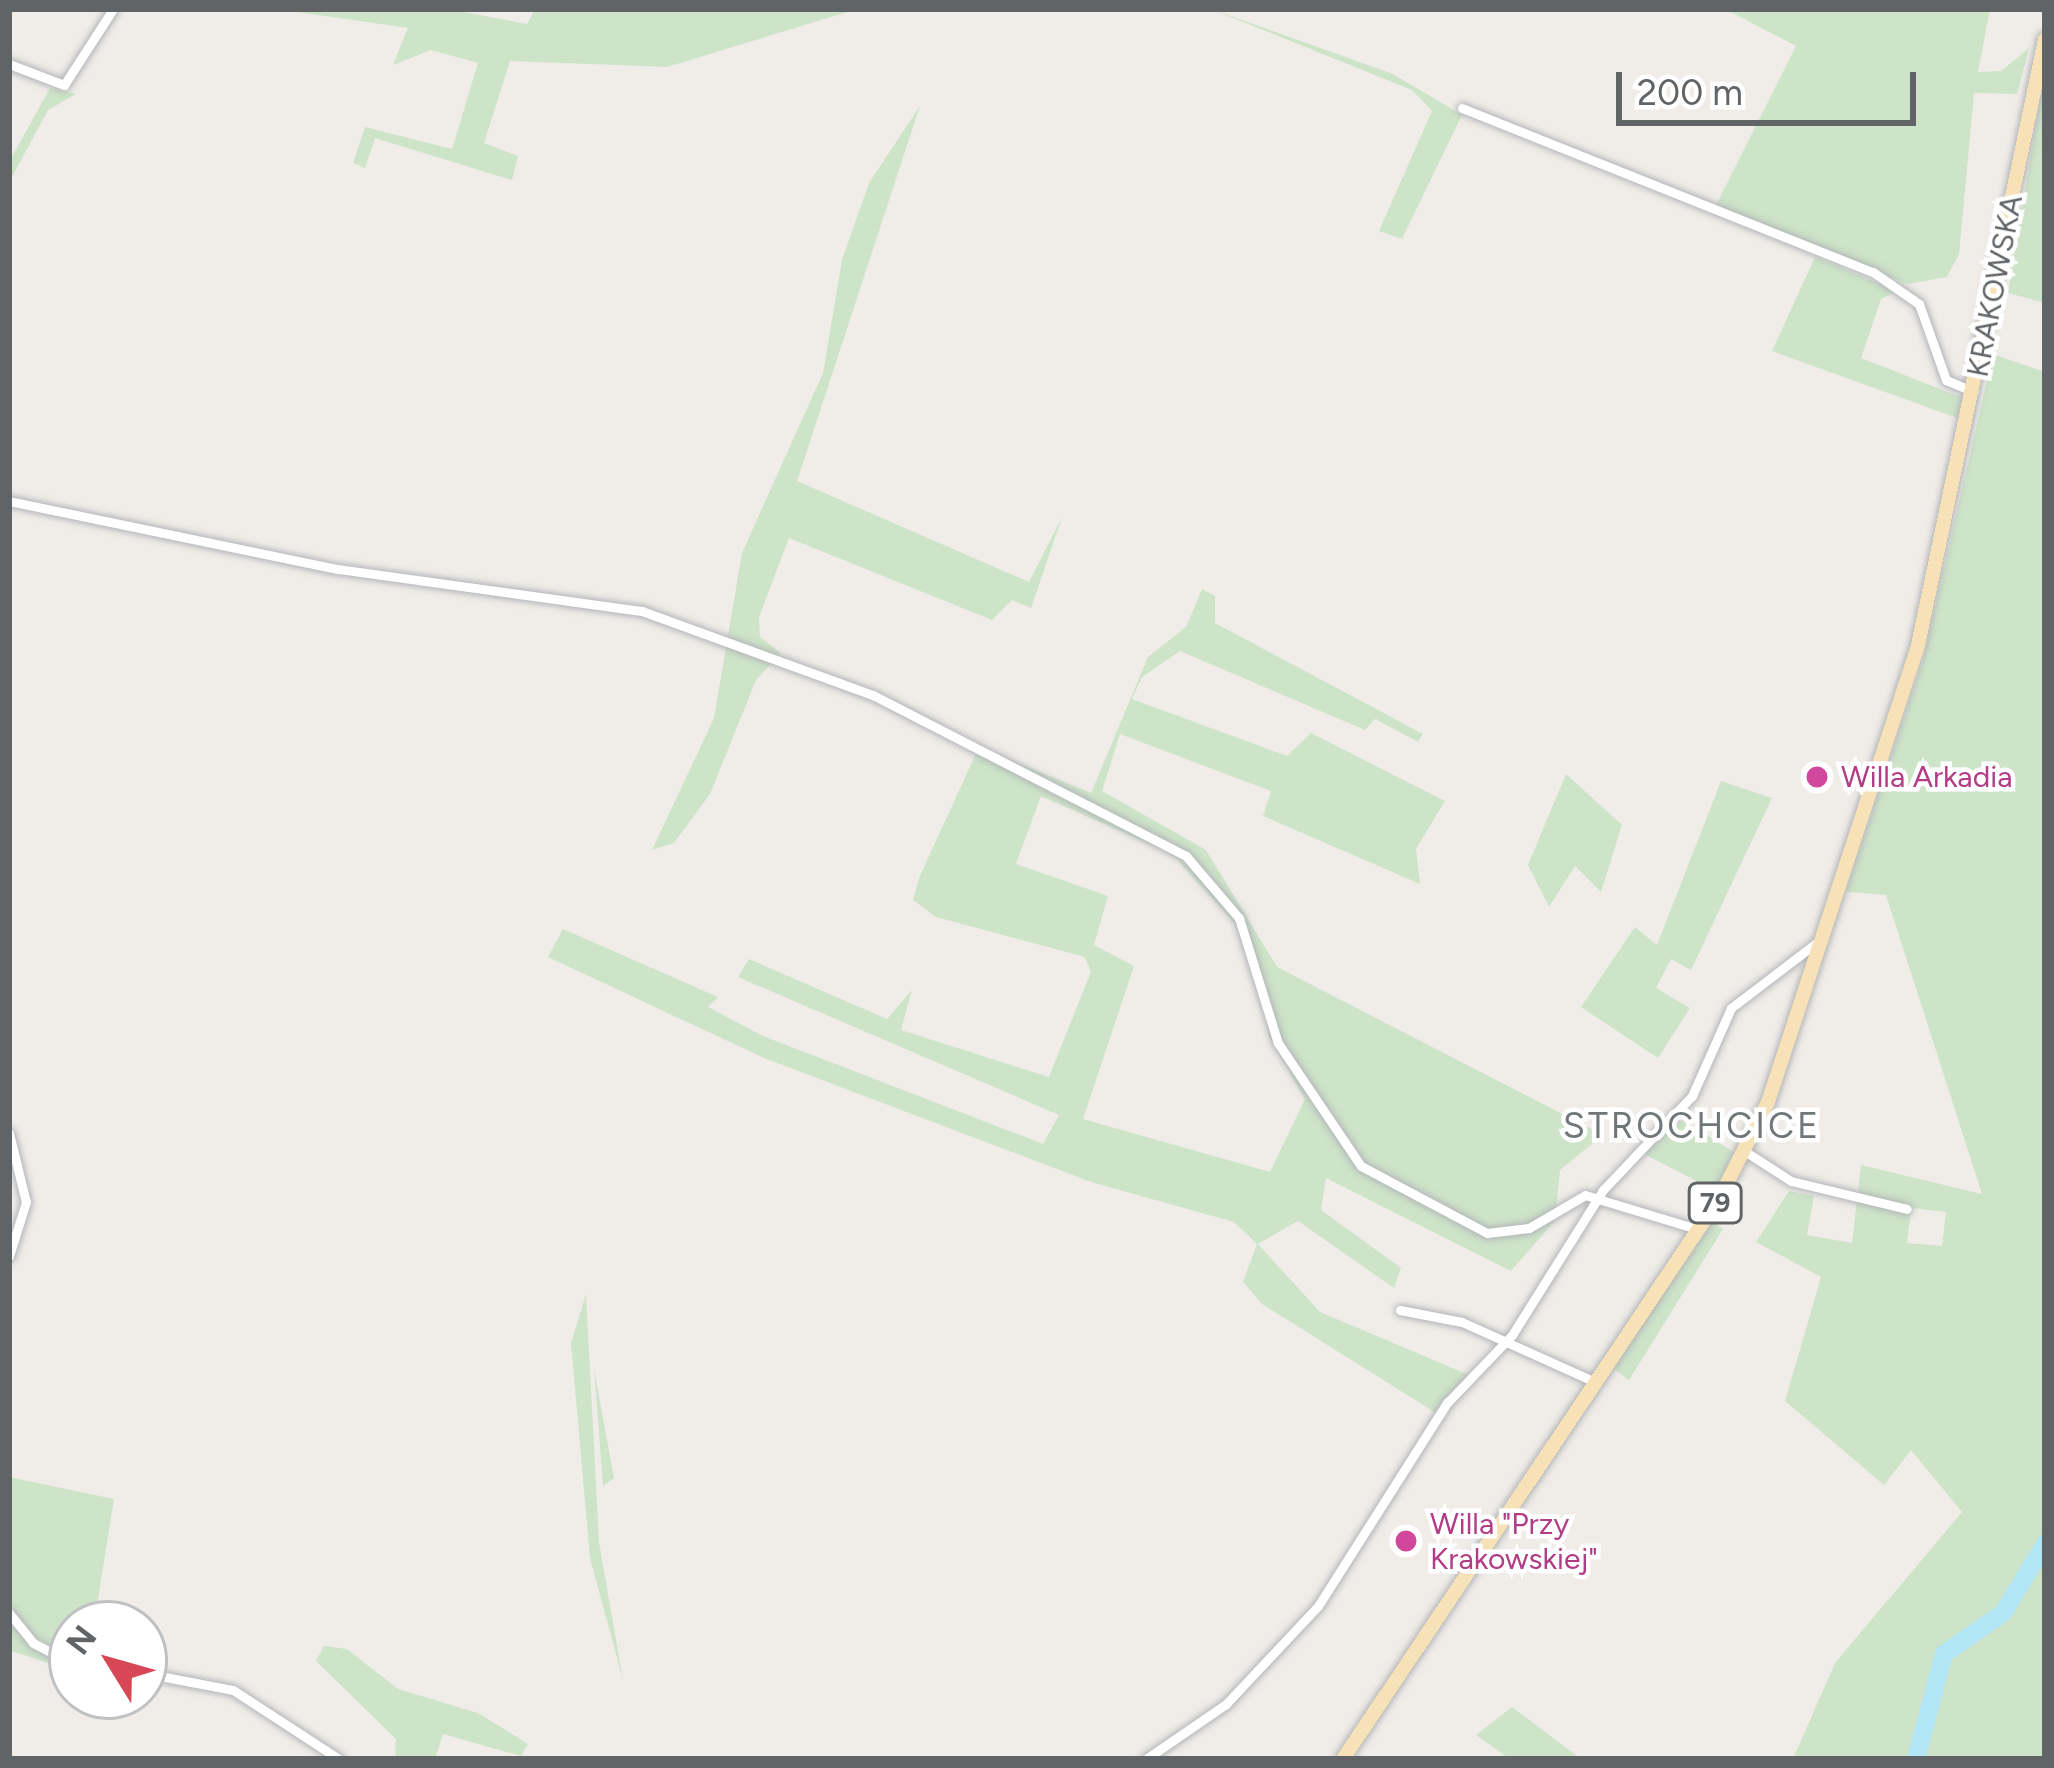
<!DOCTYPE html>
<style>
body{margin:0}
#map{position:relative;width:2054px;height:1768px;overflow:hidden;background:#f0ede9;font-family:Figtree,sans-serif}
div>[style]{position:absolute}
.green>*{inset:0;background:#cde4c8}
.river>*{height:18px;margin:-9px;padding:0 9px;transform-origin:9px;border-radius:9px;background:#b2e5f6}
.roads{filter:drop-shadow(0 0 3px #b4b6b9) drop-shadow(0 0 3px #b4b6b9)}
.street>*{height:9px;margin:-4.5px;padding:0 4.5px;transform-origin:4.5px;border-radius:4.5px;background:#fff}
.primary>*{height:14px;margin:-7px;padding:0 7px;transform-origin:7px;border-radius:7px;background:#f7e1b7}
.dots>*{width:33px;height:33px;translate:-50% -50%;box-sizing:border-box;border:6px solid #fff;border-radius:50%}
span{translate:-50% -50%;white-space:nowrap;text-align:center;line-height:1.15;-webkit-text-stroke:9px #fff;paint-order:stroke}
.shield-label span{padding:3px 9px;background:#fff;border:3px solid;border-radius:9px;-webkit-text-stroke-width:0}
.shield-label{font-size:27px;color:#606467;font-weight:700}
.street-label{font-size:30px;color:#606467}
.hotel-label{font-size:30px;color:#b23c85}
.left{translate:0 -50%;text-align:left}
.quarter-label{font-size:36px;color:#717679;letter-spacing:3px}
.frame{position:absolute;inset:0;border:12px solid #606467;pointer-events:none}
.north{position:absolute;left:48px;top:1600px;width:120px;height:120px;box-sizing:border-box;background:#fff;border:3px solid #bfc1c2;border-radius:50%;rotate:307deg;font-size:33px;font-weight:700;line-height:48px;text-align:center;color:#606467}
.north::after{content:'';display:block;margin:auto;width:42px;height:54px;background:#d84755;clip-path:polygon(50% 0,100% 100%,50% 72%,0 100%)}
.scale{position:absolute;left:1616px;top:72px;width:300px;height:54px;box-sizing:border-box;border:6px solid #606467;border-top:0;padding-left:15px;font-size:36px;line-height:42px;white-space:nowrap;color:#606467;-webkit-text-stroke:9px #fff;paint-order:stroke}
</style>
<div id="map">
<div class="green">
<div style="clip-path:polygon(276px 9px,448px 9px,527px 24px,535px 9px,857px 9px,667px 67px,510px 61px,484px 143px,518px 156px,512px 180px,375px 138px,365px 168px,353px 163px,365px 127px,452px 149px,478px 63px,431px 50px,393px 65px,408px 28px)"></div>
<div style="clip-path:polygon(1211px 9px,1393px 74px,1462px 115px,1402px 239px,1379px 231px,1432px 111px,1412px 90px)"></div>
<div style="clip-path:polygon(1725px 9px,1990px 9px,1978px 72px,2001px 71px,2029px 48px,2017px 94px,1974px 93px,1959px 254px,1947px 277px,1908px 284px,1713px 211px,1796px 46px)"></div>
<div style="clip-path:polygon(2045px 70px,2045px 303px,2008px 293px)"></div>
<div style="clip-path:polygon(50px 88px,76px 94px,48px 110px,11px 179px,9px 212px,9px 162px)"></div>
<div style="clip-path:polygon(920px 106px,797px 481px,1029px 582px,1062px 517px,1031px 608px,1012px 600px,992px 620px,789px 538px,759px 617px,760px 637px,781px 653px,756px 680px,710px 794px,674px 843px,652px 850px,714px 718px,742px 553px,823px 373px,842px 260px,869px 183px)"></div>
<div style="clip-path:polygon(1815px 257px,1897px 291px,1881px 299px,1861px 358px,1963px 398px,1960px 419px,1772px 351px)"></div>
<div style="clip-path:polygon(evenodd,1993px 354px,2045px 372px,2045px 1759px,1793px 1759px,1835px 1663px,1962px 1512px,1911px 1450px,1884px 1485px,1785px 1401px,1821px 1277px,1756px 1242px,1789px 1191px,1814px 1196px,1807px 1235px,1852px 1243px,1861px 1165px,1982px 1194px,1886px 895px,1846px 892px,1923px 660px,1993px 354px,1911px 1208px,1946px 1212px,1942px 1246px,1907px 1243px,1911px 1208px)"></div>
<div style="clip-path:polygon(evenodd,1202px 589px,1215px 596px,1215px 623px,1423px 734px,1418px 742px,1375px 719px,1365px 730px,1180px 651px,1142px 677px,1132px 699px,1287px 756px,1311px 733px,1445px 801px,1416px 849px,1420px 884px,1263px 816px,1271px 791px,1120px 734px,1102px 791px,1206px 850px,1277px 967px,1603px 1135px,1560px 1170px,1555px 1221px,1511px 1271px,1326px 1178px,1321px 1210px,1401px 1268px,1394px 1288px,1298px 1221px,1258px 1244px,1320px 1312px,1469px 1375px,1436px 1413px,1262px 1304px,1243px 1282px,1257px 1244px,1234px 1222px,1091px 1182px,764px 1058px,548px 957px,563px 929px,718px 997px,708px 1007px,763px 1036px,1043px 1144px,1059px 1115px,738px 977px,749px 959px,887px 1019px,912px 990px,901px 1030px,1049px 1077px,1091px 972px,1085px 957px,936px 917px,913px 900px,919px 878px,979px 747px,1091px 793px,1148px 657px,1186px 627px,1202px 589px,1041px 796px,1172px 854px,1238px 927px,1261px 977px,1268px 1035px,1305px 1099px,1270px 1172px,1083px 1119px,1134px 966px,1094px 945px,1108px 896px,1016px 864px,1041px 796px)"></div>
<div style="clip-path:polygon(1566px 774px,1622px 825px,1601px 892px,1575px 866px,1549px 907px,1528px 865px)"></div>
<div style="clip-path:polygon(1721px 781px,1772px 798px,1691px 970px,1671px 959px,1656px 988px,1690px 1008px,1658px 1058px,1581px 1007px,1635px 927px,1657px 945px)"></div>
<div style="clip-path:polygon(1683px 1120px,1735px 1153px,1716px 1191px,1636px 1150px)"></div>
<div style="clip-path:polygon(1713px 1222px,1723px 1229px,1629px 1380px,1612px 1368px)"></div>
<div style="clip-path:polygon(586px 1294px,599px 1542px,623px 1680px,590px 1558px,571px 1343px)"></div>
<div style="clip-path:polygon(594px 1369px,614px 1478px,603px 1486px)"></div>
<div style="clip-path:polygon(9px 1477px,114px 1499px,94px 1624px,72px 1624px,72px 1659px,32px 1635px,9px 1603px)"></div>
<div style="clip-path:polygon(9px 1620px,33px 1648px,72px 1671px,9px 1650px)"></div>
<div style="clip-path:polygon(324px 1646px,347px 1649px,398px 1689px,478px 1713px,528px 1744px,521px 1756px,443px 1734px,435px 1759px,395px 1759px,396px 1739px,316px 1661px)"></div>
<div style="clip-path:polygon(1512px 1707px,1581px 1759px,1510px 1759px,1476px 1735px)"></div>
</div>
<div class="river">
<div style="left:1916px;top:1759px;width:109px;rotate:-75.1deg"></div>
<div style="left:1944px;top:1654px;width:72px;rotate:-34.8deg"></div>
<div style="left:2003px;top:1613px;width:81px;rotate:-58.7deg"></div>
</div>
<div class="roads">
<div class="street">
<div style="left:9px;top:64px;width:59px;rotate:20.9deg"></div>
<div style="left:64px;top:85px;width:90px;rotate:-57.2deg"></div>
<div style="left:1462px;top:108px;width:443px;rotate:21.8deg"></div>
<div style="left:1873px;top:272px;width:56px;rotate:34.8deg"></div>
<div style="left:1919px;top:304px;width:81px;rotate:70.4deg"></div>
<div style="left:1946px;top:380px;width:30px;rotate:23deg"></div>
<div style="left:9px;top:501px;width:336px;rotate:11.7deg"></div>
<div style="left:338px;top:569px;width:307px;rotate:7.9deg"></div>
<div style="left:642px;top:611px;width:246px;rotate:20deg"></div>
<div style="left:873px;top:695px;width:352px;rotate:27.2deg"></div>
<div style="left:1186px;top:856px;width:82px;rotate:49.5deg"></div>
<div style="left:1239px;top:918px;width:131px;rotate:72.7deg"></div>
<div style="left:1278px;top:1043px;width:148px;rotate:56deg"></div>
<div style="left:1361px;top:1166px;width:143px;rotate:28deg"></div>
<div style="left:1487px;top:1233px;width:42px;rotate:-6.8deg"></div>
<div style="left:1529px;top:1228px;width:65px;rotate:-30.5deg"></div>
<div style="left:1585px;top:1195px;width:117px;rotate:16.9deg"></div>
<div style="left:9px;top:1133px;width:71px;rotate:76.2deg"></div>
<div style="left:26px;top:1202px;width:57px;rotate:107.5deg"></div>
<div style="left:1746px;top:1152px;width:54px;rotate:32.8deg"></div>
<div style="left:1791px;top:1181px;width:119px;rotate:13.6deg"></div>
<div style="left:1400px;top:1310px;width:63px;rotate:11deg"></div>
<div style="left:1462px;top:1322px;width:144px;rotate:24.2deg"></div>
<div style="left:9px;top:1613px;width:38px;rotate:51deg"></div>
<div style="left:33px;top:1643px;width:44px;rotate:27.1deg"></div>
<div style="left:144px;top:1673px;width:91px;rotate:10.8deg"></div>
<div style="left:233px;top:1690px;width:126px;rotate:33.1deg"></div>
<div style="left:1146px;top:1759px;width:97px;rotate:-34.5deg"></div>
<div style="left:1226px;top:1704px;width:134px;rotate:-46.8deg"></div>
<div style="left:1318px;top:1606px;width:241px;rotate:-57.6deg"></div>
<div style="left:1447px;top:1403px;width:94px;rotate:-46.3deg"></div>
<div style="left:1512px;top:1335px;width:171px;rotate:-57.9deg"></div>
<div style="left:1603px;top:1190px;width:129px;rotate:-46.6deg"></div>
<div style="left:1692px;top:1096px;width:96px;rotate:-66.1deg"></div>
<div style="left:1731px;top:1008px;width:117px;rotate:-37.4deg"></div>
</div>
<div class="primary">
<div style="left:1343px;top:1759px;width:677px;rotate:-56.15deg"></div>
<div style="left:1720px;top:1197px;width:106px;rotate:-63.2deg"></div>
<div style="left:1768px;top:1102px;width:481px;rotate:-71.8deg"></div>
<div style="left:1918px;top:645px;width:619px;rotate:-78.16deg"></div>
</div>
</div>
<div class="dots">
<div style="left:1817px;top:777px;background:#d1479c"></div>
<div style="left:1406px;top:1541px;background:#d1479c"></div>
</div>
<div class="shield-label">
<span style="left:1715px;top:1203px">79</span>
</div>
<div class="street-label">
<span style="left:1995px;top:286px;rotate:-79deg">KRAKOWSKA</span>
</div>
<div class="hotel-label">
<span class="left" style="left:1841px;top:777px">Willa Arkadia</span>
<span class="left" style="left:1430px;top:1541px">Willa "Przy<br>Krakowskiej"</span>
</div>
<div class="quarter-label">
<span style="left:1692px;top:1126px">STROCHCICE</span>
</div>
<div class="frame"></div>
<div class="north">N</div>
<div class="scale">200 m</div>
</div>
